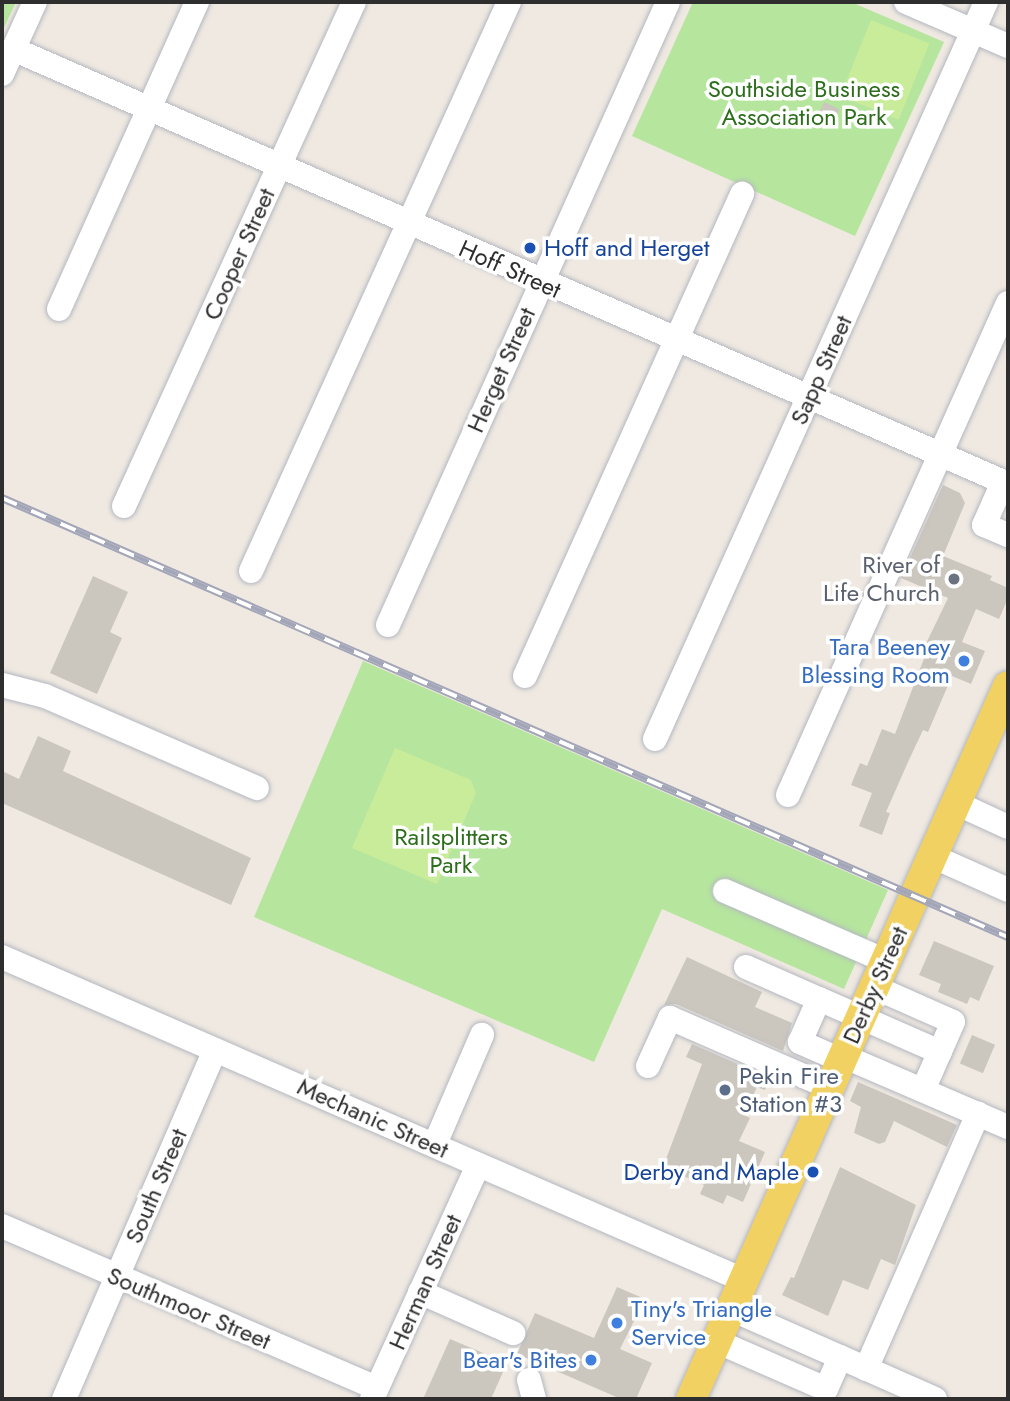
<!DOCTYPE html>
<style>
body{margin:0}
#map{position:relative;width:1010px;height:1401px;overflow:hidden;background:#efe9e1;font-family:Jost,sans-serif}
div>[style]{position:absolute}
.green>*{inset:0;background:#b6e59e}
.pitch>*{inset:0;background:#c9ec9a;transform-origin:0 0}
.building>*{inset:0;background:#cbc7bf;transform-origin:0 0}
.roads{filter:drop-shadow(0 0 2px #b4b7c1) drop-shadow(0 0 2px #b4b7c1)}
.minor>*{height:24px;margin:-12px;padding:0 12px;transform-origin:12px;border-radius:12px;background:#fff}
.major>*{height:30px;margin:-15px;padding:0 15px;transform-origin:15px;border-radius:15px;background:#f2d163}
.rail>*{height:8px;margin-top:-4px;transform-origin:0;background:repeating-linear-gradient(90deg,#fff 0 16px,#a3a6b8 0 32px);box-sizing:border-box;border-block:2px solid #a3a6b8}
.dots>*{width:19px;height:19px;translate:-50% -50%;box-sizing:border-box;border:4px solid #fff;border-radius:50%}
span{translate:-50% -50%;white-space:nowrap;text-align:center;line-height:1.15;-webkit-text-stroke:7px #fff;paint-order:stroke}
.park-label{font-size:24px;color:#2c6e1b}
.transit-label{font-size:24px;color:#164399}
.left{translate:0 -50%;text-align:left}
.right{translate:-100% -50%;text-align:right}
.street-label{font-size:24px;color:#2e2e2e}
.worship-label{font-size:24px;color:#5b616d}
.shop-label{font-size:24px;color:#366cbe}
.service-label{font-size:24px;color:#4e5e75}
.frame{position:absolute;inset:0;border:4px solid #2e2e2e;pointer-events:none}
</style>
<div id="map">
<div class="green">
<div style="clip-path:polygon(2px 2px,16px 2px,2px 32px)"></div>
<div style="clip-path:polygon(693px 2px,851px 2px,944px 42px,855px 236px,632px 136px)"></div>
<div style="clip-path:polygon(363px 661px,888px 890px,844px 989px,662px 909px,594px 1062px,254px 917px)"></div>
</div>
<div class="pitch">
<div style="left:871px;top:20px;width:63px;height:82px;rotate:22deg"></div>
<div style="clip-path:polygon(395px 748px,471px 780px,476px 793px,437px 884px,352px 848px)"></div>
</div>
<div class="building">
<div style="left:824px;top:102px;width:17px;height:20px;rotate:24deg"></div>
<div style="clip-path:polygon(943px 485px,960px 493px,965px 503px,943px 556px,992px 576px,990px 580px,1008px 588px,1008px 598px,999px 619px,976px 609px,962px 642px,985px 651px,971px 684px,952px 676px,928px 732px,923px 730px,908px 762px,886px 812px,890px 813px,882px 835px,859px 826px,872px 793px,851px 785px,860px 763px,867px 766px,882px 729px,895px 734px,925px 656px,921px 654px,948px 598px,901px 578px)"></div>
<div style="clip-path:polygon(93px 576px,128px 592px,110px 632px,122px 638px,97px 694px,50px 673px)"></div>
<div style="clip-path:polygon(38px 736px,71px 751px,63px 771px,251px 858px,231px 905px,2px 803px,2px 771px,19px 779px)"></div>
<div style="clip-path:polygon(934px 941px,994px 966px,979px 1001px,970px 997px,967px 1004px,938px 992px,941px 984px,919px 975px)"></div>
<div style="clip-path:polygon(687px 957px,762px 992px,755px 1007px,792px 1023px,783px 1051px,676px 1004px,664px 1005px)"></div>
<div style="left:972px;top:1035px;width:25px;height:31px;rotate:23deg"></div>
<div style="clip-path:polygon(692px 1044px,770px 1078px,765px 1090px,757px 1087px,744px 1115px,750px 1118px,739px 1141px,765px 1152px,743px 1202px,727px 1195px,723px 1204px,700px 1194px,704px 1185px,663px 1167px,702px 1064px,686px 1057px)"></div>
<div style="clip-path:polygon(858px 1082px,957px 1125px,947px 1147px,894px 1121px,885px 1142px,879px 1144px,854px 1133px,861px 1107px,850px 1101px)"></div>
<div style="clip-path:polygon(840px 1167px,916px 1205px,895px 1265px,881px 1259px,868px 1290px,843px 1280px,828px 1316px,782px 1295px,791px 1277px,794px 1278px)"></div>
<div style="clip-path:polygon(617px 1287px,645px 1299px,620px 1349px,652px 1363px,636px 1399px,621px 1399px,517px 1354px,535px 1313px,594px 1338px)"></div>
<div style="clip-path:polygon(450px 1339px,507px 1363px,491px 1399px,423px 1399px)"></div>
</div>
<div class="roads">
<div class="minor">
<div style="left:906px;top:2px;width:111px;rotate:23.3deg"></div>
<div style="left:13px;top:49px;width:1086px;rotate:23.61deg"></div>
<div style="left:2px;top:74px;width:79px;rotate:-65.4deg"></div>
<div style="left:59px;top:309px;width:337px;rotate:-65.8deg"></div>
<div style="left:1003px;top:482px;width:47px;rotate:113.8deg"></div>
<div style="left:984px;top:525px;width:26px;rotate:23deg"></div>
<div style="left:124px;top:506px;width:554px;rotate:-65.47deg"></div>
<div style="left:251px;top:571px;width:625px;rotate:-65.61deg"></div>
<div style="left:388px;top:625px;width:683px;rotate:-65.8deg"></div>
<div style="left:525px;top:676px;width:529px;rotate:-65.76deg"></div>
<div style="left:2px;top:685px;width:44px;rotate:14.3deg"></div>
<div style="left:45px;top:696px;width:231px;rotate:23.5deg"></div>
<div style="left:655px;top:739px;width:808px;rotate:-65.81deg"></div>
<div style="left:788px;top:795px;width:539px;rotate:-65.91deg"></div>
<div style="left:956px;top:803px;width:57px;rotate:24.8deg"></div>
<div style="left:932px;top:856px;width:83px;rotate:24.1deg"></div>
<div style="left:725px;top:891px;width:176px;rotate:23.5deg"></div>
<div style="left:2px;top:957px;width:808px;rotate:23.55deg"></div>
<div style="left:746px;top:967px;width:80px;rotate:23.7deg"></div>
<div style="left:874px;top:987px;width:86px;rotate:23.9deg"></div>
<div style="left:953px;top:1022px;width:74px;rotate:113.8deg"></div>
<div style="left:843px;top:1056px;width:180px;rotate:23.3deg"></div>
<div style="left:841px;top:1060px;width:45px;rotate:-156.3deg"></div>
<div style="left:800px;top:1042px;width:47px;rotate:-66.2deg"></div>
<div style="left:819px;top:999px;width:132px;rotate:23.7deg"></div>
<div style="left:648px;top:1066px;width:53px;rotate:-65.4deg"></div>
<div style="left:670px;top:1018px;width:173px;rotate:23.5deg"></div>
<div style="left:435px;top:1144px;width:119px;rotate:-66.7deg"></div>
<div style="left:2px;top:1226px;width:408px;rotate:23.4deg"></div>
<div style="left:420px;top:1292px;width:102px;rotate:23.8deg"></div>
<div style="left:731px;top:1309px;width:223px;rotate:23.8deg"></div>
<div style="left:716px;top:1341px;width:120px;rotate:23.6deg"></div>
<div style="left:826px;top:1389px;width:35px;rotate:-66deg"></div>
<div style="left:866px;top:1369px;width:279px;rotate:-66.3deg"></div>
<div style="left:529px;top:1380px;width:20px;rotate:75deg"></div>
<div style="left:64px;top:1399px;width:380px;rotate:-66.6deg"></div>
<div style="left:372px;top:1399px;width:257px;rotate:-65.6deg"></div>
</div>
<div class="major">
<div style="left:691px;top:1399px;width:780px;rotate:-66.03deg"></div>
</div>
</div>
<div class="rail">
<div style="left:2px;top:498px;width:1098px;rotate:23.58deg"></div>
</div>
<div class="dots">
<div style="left:530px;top:248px;background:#1a4fb4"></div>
<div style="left:954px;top:579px;background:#6b7280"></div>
<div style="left:964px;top:661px;background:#3f7fe0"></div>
<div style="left:725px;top:1090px;background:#5c6f8a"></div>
<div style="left:813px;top:1172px;background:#1a4fb4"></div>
<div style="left:617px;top:1323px;background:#3f7fe0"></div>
<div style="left:591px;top:1360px;background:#3f7fe0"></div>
</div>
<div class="park-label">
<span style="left:804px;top:103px">Southside Business<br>Association Park</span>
<span style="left:451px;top:851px">Railsplitters<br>Park</span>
</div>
<div class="transit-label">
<span class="left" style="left:544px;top:248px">Hoff and Herget</span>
<span class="right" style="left:799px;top:1172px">Derby and Maple</span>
</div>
<div class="street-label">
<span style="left:239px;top:254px;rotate:-66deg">Cooper Street</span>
<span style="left:510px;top:269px;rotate:24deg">Hoff Street</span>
<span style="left:501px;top:370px;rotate:-66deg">Herget Street</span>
<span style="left:821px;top:370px;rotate:-66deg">Sapp Street</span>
<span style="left:875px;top:985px;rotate:-66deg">Derby Street</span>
<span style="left:373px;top:1118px;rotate:24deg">Mechanic Street</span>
<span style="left:156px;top:1186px;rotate:-67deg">South Street</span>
<span style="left:425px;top:1282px;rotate:-66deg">Herman Street</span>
<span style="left:189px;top:1308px;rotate:23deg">Southmoor Street</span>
</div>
<div class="worship-label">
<span class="right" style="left:940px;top:579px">River of<br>Life Church</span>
</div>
<div class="shop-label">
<span class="right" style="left:950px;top:661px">Tara Beeney<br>Blessing Room</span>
<span class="left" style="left:631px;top:1323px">Tiny's Triangle<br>Service</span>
<span class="right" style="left:577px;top:1360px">Bear's Bites</span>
</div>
<div class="service-label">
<span class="left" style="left:739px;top:1090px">Pekin Fire<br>Station #3</span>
</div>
<div class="frame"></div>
</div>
